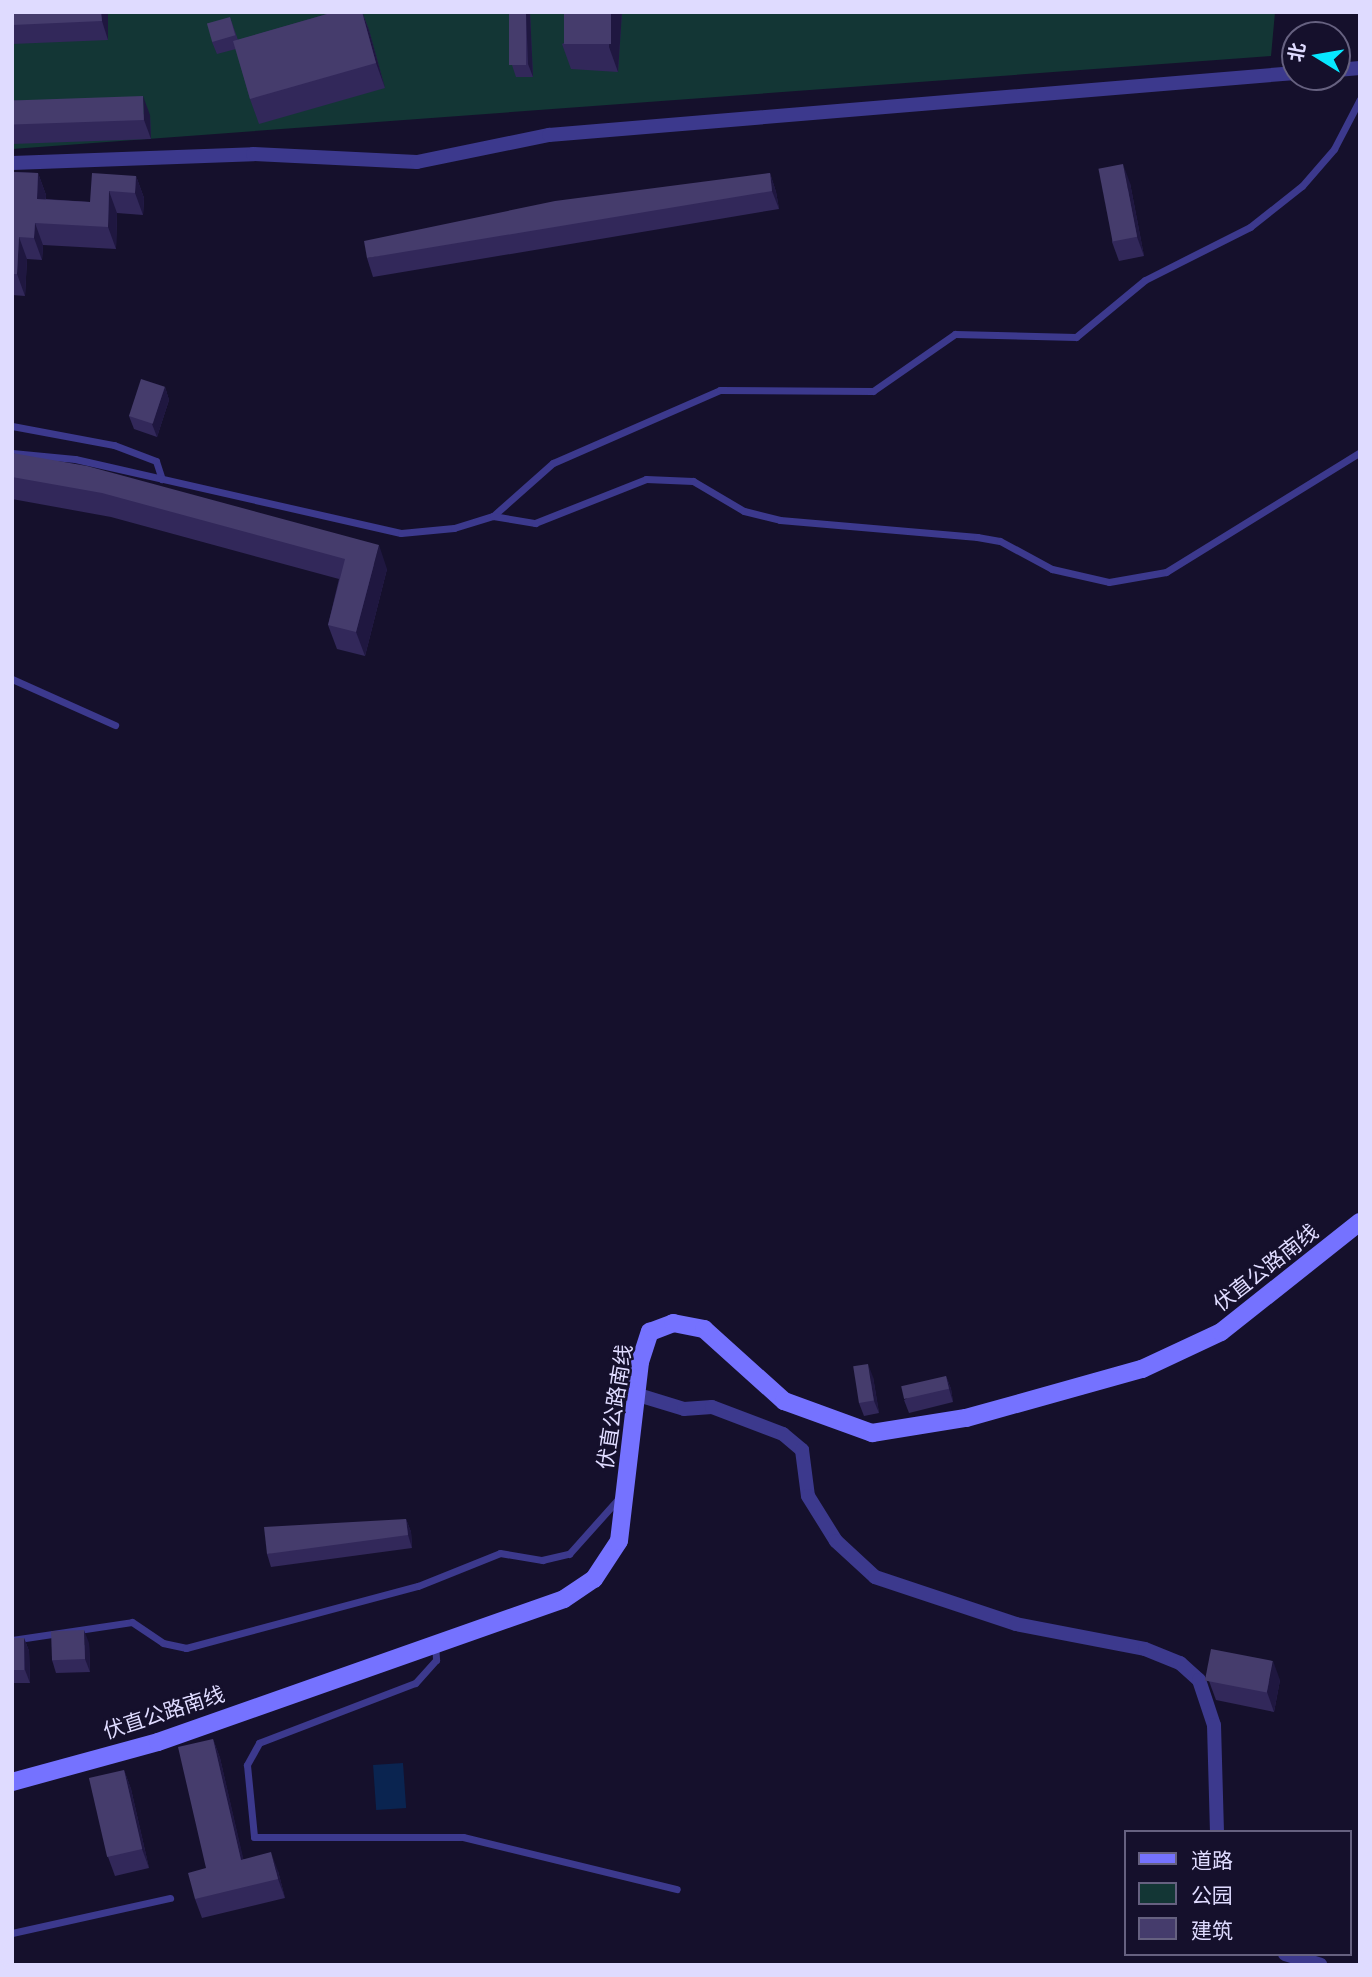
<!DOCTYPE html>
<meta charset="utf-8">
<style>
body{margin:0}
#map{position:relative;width:1372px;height:1977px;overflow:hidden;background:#15102c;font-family:Helvetica,"Noto Sans SC",sans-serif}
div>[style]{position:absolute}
.green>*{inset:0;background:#133635}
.water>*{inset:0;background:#0a2450;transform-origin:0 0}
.service>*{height:7px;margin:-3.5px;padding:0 3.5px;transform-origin:3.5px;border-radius:3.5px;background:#3c398d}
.minor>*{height:14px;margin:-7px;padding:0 7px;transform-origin:7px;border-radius:7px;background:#3c398d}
.secondary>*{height:18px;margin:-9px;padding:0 9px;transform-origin:9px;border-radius:9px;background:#7572ff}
.wall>*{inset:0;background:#32285a}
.shaded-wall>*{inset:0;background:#1f1740}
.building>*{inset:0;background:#453c6c;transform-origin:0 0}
span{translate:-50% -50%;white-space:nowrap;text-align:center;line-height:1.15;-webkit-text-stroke:5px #15102c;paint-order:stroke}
.street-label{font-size:21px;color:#dfdbff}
.frame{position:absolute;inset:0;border:14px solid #dfdbff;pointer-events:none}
.legend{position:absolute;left:1124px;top:1830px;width:228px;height:126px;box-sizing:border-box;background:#15102c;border:2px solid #666180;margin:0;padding:9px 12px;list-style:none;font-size:21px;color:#dfdbff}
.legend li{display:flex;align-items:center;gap:14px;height:35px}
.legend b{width:35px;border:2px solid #666180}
.north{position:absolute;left:1281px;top:21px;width:70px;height:70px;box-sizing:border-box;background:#15102c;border:2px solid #666180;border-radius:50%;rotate:281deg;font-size:19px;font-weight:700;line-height:28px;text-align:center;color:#dfdbff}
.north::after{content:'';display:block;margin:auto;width:24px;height:32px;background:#07e7ff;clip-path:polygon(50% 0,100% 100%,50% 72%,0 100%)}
</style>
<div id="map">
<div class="green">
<div style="clip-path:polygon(12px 12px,1275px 12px,1271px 56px,12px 149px)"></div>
</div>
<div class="water">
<div style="left:403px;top:1763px;width:45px;height:30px;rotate:86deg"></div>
</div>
<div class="service">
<div style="left:12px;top:426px;width:104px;rotate:10.6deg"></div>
<div style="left:114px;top:445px;width:45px;rotate:20.9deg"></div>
<div style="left:156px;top:461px;width:19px;rotate:72deg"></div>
<div style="left:12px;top:453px;width:63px;rotate:5.4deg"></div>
<div style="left:75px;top:459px;width:334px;rotate:12.8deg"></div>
<div style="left:401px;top:533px;width:53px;rotate:-5.4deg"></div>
<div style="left:454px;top:528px;width:41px;rotate:-17.1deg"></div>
<div style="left:493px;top:516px;width:80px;rotate:-41.5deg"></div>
<div style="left:553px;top:463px;width:182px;rotate:-23.6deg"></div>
<div style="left:720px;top:390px;width:153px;rotate:0.4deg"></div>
<div style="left:873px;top:391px;width:100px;rotate:-34.8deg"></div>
<div style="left:955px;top:334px;width:121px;rotate:1.4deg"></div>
<div style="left:1076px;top:337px;width:89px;rotate:-39.6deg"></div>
<div style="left:1145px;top:280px;width:118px;rotate:-26.8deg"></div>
<div style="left:1250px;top:227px;width:66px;rotate:-38.3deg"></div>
<div style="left:1302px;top:186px;width:49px;rotate:-49.1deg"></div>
<div style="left:1334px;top:149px;width:56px;rotate:-62.5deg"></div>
<div style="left:493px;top:516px;width:43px;rotate:9.5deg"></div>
<div style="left:535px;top:523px;width:119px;rotate:-21.6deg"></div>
<div style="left:646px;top:479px;width:47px;rotate:2.4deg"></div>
<div style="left:693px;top:481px;width:59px;rotate:30.5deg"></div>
<div style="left:744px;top:511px;width:37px;rotate:14deg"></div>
<div style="left:780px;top:520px;width:198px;rotate:4.9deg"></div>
<div style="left:977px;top:537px;width:23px;rotate:10deg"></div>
<div style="left:1000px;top:541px;width:59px;rotate:28.3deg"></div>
<div style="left:1052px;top:569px;width:58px;rotate:12.8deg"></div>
<div style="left:1109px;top:582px;width:58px;rotate:-10deg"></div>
<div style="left:1166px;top:572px;width:228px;rotate:-31.7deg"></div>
<div style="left:12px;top:679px;width:113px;rotate:24.1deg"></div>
<div style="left:12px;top:1640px;width:121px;rotate:-8.5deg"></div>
<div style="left:132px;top:1622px;width:37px;rotate:34deg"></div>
<div style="left:163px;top:1643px;width:24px;rotate:12deg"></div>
<div style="left:186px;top:1648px;width:240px;rotate:-15deg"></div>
<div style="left:418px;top:1586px;width:88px;rotate:-21.9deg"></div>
<div style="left:500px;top:1553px;width:43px;rotate:9.5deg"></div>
<div style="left:542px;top:1560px;width:28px;rotate:-13deg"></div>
<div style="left:569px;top:1554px;width:76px;rotate:-48.2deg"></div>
<div style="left:435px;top:1644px;width:16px;rotate:86deg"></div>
<div style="left:436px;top:1660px;width:31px;rotate:132deg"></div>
<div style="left:415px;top:1683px;width:167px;rotate:159deg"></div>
<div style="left:259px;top:1743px;width:25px;rotate:119deg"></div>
<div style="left:247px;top:1765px;width:72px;rotate:84.4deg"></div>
<div style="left:254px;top:1837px;width:209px"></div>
<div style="left:463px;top:1837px;width:220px;rotate:13.7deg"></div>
<div style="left:12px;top:1933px;width:162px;rotate:-12.5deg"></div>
</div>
<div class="minor">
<div style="left:1337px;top:70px;width:23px;rotate:-5deg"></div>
<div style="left:12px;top:163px;width:241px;rotate:-2.1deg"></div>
<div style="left:253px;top:154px;width:164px;rotate:2.8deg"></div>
<div style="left:417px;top:162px;width:135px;rotate:-11.6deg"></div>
<div style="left:549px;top:135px;width:749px;rotate:-4.75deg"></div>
<div style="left:635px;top:1394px;width:51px;rotate:17deg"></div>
<div style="left:684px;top:1409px;width:28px;rotate:-4deg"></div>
<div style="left:712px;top:1407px;width:76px;rotate:20.8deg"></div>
<div style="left:783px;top:1434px;width:25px;rotate:40deg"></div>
<div style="left:802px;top:1450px;width:46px;rotate:82.6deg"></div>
<div style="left:808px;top:1496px;width:53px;rotate:58.1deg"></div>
<div style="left:836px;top:1541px;width:53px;rotate:42.7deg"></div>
<div style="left:875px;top:1577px;width:149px;rotate:18.4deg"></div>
<div style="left:1016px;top:1624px;width:131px;rotate:11deg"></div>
<div style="left:1145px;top:1649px;width:38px;rotate:22deg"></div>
<div style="left:1180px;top:1663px;width:25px;rotate:42deg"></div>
<div style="left:1199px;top:1680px;width:47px;rotate:71.6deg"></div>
<div style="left:1214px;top:1725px;width:107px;rotate:88.4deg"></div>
<div style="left:1285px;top:1954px;width:37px;rotate:17deg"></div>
</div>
<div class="secondary">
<div style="left:12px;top:1782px;width:151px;rotate:-15.3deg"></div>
<div style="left:158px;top:1742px;width:430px;rotate:-19.4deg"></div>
<div style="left:564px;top:1599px;width:36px;rotate:-34deg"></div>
<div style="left:594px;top:1579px;width:45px;rotate:-56.7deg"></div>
<div style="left:619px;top:1541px;width:180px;rotate:-83.3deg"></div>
<div style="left:640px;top:1362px;width:32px;rotate:-72deg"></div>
<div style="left:650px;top:1332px;width:25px;rotate:-21deg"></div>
<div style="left:673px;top:1323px;width:32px;rotate:11deg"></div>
<div style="left:704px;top:1329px;width:108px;rotate:42deg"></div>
<div style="left:784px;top:1401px;width:94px;rotate:20deg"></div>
<div style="left:872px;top:1433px;width:95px;rotate:-9.1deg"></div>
<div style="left:966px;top:1418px;width:183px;rotate:-15.6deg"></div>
<div style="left:1142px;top:1369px;width:87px;rotate:-25.1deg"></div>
<div style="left:1221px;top:1332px;width:177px;rotate:-38.4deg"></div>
</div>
<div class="wall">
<div style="clip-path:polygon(12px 12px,108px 14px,108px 40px,12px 44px)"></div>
<div style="clip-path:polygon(334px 12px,370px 12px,363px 14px,369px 30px,385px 88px,259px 124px,250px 99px,236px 49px,217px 54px,212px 42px,230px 17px,238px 40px)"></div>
<div style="clip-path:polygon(509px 12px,530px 12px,533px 77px,516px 77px,512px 65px)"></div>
<div style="clip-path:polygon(622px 12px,618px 72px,571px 69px,562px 44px)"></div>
<div style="clip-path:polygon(12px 100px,150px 115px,151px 139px,12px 144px)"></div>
<div style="clip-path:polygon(12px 172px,38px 173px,46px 195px,46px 199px,90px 202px,136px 176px,144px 198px,143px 215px,117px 213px,116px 249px,43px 245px,42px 260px,27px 259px,25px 296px,12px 295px)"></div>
<div style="clip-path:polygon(770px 173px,776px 192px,779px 209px,373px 277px,367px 258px)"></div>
<div style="clip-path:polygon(1130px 183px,1144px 256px,1119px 261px,1112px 242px)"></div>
<div style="clip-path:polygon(165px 387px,169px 400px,157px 437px,134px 429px,129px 416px)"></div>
<div style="clip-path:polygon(12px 453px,387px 569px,365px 656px,337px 649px,328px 625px,339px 579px,111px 517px,12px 499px)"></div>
<div style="clip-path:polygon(946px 1376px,951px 1389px,953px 1402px,909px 1413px,904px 1400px)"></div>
<div style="clip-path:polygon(873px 1377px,879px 1413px,864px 1416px,859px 1403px)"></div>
<div style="clip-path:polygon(406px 1519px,411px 1532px,412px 1548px,271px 1567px,267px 1554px)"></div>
<div style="clip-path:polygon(12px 1638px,24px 1638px,29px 1651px,30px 1683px,12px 1683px)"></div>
<div style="clip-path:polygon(89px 1643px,90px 1672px,56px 1673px,52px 1660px)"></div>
<div style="clip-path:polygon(1280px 1680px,1274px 1712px,1216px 1700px,1209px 1681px)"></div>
<div style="clip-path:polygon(213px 1739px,220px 1758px,243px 1859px,278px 1871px,285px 1898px,202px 1918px,195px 1899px,206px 1868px)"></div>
<div style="clip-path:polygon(124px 1770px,131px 1789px,149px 1868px,115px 1876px,108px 1857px)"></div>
</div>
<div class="shaded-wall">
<div style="clip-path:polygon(101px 12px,107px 12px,108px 14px,108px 40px,102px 21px)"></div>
<div style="clip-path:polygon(362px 12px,369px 30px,385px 88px,376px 63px)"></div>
<div style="clip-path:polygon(526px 12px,530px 12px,533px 77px,528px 64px)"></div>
<div style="clip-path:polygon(611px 12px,622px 12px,618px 72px,609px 47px)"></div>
<div style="clip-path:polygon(143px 96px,150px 115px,151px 139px,144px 120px)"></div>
<div style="clip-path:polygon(1123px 164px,1130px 183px,1144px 256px,1137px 237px)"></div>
<div style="clip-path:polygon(38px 173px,46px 195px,44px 221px,37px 199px)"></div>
<div style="clip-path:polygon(770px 173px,776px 192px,779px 209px,772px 191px)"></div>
<div style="clip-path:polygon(136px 176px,144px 198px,143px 215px,135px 193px)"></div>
<div style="clip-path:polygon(109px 191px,117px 213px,116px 249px,108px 227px)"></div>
<div style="clip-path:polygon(35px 223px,43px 245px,42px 260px,34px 238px)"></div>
<div style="clip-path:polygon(19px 237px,27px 259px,25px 296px,17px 274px)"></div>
<div style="clip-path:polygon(165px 387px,169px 400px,157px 437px,152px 424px)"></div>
<div style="clip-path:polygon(379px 545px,387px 569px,365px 656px,356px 632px)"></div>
<div style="clip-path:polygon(868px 1364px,873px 1377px,879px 1413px,874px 1401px)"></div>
<div style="clip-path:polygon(946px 1376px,951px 1389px,953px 1402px,949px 1389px)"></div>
<div style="clip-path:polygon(406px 1519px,411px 1532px,412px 1548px,408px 1535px)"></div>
<div style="clip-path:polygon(84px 1630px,89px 1643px,90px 1672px,85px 1659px)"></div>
<div style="clip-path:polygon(24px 1638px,29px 1651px,30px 1683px,25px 1670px)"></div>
<div style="clip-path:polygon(1273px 1661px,1280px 1680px,1274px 1712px,1267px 1692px)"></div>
<div style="clip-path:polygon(213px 1739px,220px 1758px,248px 1879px,241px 1860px)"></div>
<div style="clip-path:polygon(124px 1770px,131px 1789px,149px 1868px,142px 1849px)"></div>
<div style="clip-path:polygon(271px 1852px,278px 1871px,285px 1898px,278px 1879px)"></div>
</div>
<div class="building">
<div style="clip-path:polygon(12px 12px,101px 12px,102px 21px,12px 25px)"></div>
<div style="clip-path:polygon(334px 12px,362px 12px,376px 63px,250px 99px,233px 41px)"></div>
<div style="left:509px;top:12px;width:17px;height:53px"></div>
<div style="left:564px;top:12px;width:47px;height:32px"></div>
<div style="left:230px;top:17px;width:19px;height:24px;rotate:74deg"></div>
<div style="left:143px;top:96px;width:24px;height:131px;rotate:88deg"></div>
<div style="left:1123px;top:164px;width:74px;height:25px;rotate:79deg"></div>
<div style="clip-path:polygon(12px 172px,38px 173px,37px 199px,90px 202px,92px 173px,136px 176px,135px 193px,109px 191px,108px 227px,35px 223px,34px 238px,19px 237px,17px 274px,12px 274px)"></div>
<div style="clip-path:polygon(770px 173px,772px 191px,367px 258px,364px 241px,555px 201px)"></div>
<div style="left:141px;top:379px;width:25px;height:39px;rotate:18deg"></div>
<div style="clip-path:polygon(12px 453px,87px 466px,379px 545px,356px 632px,328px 625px,345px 559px,102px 493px,12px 477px)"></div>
<div style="left:868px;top:1364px;width:37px;height:15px;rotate:81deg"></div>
<div style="left:946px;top:1376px;width:13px;height:46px;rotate:77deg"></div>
<div style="clip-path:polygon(406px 1519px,408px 1535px,267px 1554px,264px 1527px)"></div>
<div style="left:84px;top:1630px;width:29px;height:33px;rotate:88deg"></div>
<div style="left:12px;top:1638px;width:12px;height:32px"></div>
<div style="left:1211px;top:1649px;width:63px;height:32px;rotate:11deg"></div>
<div style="clip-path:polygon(213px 1739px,241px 1860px,271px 1852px,278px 1879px,195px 1899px,188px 1873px,206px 1868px,178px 1747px)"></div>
<div style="left:124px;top:1770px;width:81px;height:36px;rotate:77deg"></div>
</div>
<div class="street-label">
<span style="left:1266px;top:1268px;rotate:-38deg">伏直公路南线</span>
<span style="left:615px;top:1407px;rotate:-81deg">伏直公路南线</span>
<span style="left:164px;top:1713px;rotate:-18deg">伏直公路南线</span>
</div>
<div class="frame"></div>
<ul class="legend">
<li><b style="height:9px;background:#7572ff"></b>道路</li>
<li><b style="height:19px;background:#133635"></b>公园</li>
<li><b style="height:19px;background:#453c6c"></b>建筑</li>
</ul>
<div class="north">北</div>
</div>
